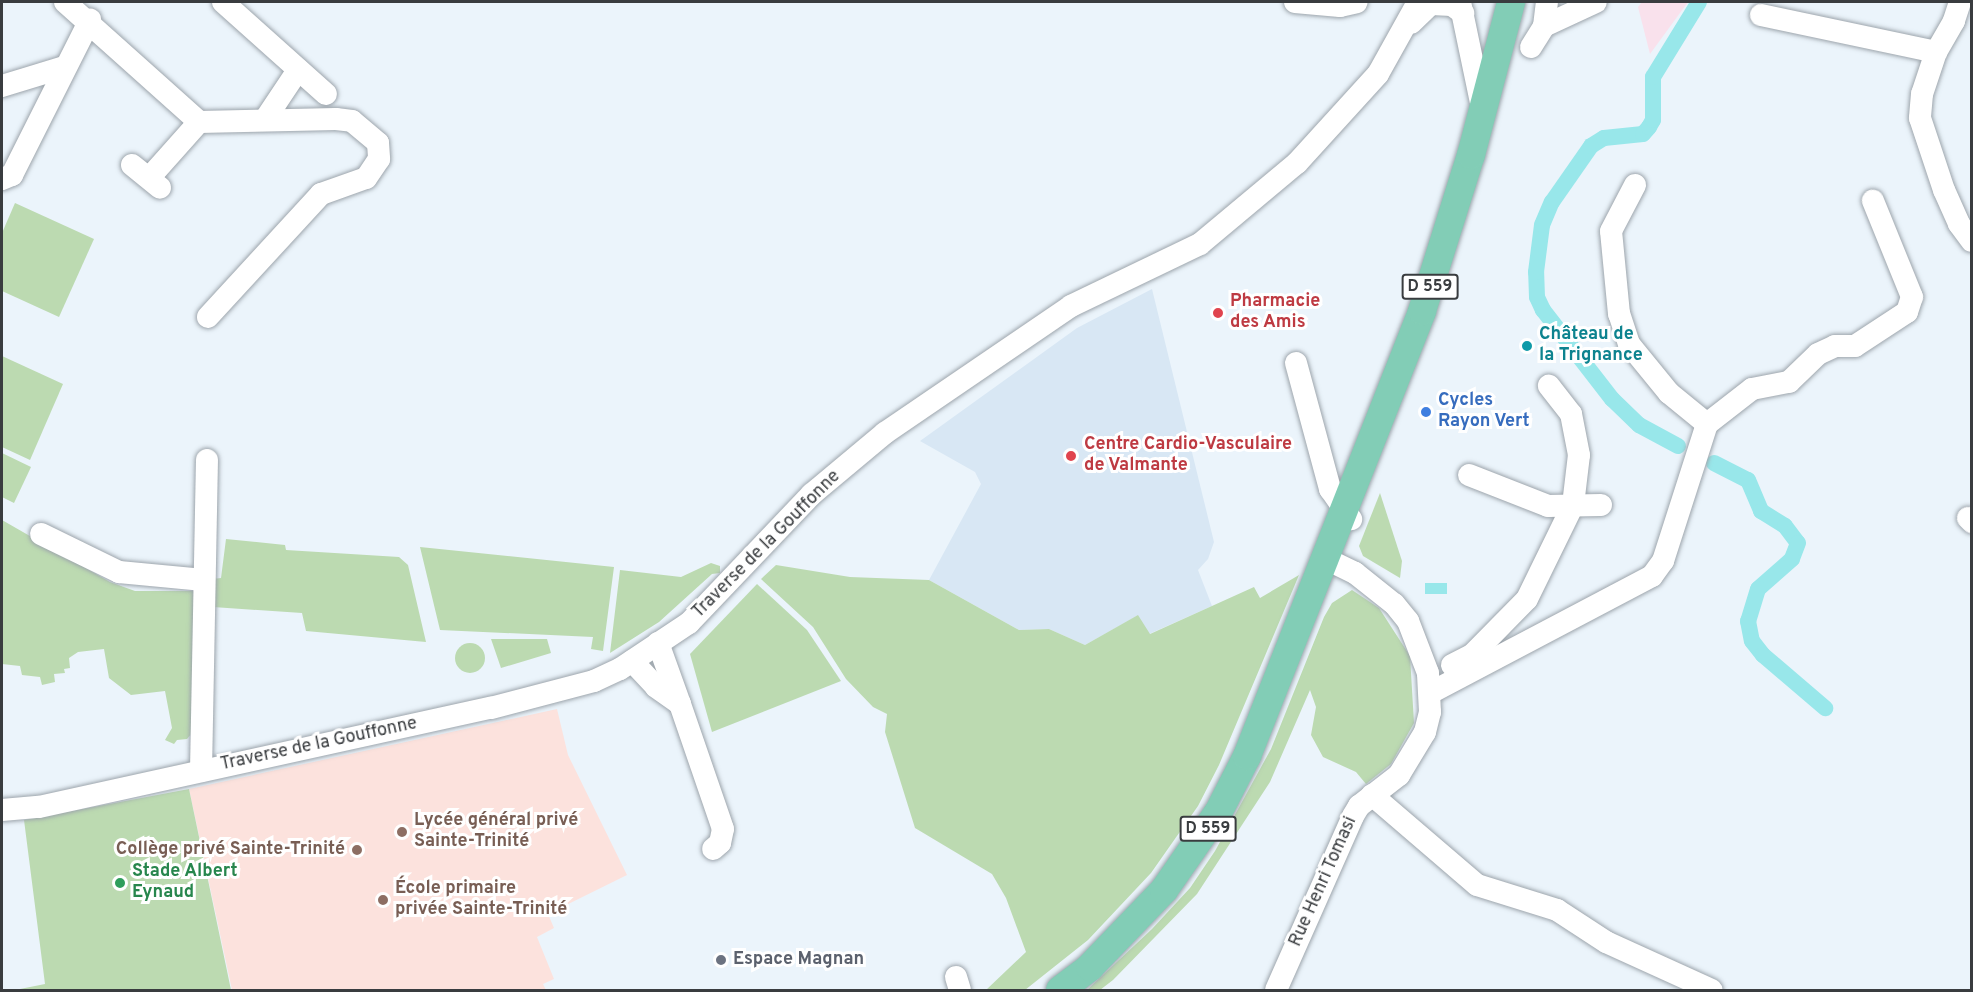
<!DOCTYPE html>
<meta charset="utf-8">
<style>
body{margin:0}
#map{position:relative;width:1973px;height:992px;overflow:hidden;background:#ebf4fb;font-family:Overpass,sans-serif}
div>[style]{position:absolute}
.commercial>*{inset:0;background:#f9e1ec}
.built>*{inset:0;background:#d8e7f4}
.education>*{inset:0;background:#fce2dd}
.green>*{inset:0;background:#bcdab1}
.round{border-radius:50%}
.water>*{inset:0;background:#98e7ea;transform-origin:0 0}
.canal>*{height:16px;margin:-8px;padding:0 8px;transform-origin:8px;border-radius:8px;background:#98e7ea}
.roads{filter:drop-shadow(0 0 2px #9da5ac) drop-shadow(0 0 2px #9da5ac)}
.minor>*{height:22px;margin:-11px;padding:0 11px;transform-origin:11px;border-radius:11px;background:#fff}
.major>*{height:28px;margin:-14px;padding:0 14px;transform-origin:14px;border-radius:14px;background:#82cdb6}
.dots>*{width:16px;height:16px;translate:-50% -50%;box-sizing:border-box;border:3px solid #fff;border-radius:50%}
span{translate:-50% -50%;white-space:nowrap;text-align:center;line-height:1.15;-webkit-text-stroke:6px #fff;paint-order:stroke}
.shield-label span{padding:2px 4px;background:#fff;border:2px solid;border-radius:4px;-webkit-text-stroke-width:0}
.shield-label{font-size:16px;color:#393c3f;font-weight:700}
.health-label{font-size:18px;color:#be3a42;font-weight:700}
.left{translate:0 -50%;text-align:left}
.culture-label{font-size:18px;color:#0d838f;font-weight:700}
.shop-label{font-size:18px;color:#366cbe;font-weight:700}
.street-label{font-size:18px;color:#393c3f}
.education-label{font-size:18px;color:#785e54;font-weight:700}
.right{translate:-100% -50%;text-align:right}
.leisure-label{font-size:18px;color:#27864d;font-weight:700}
.worship-label{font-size:18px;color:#5b616d;font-weight:700}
.frame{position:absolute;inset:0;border:3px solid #393c3f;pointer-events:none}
</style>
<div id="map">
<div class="commercial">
<div style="clip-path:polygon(1642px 2px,1688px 2px,1650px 54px,1638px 7px)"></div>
</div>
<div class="built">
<div style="clip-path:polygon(1152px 289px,1214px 542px,1208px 559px,1198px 570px,1212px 606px,1149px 634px,1137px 616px,1085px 645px,1049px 629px,1019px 630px,929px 580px,981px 484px,975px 472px,920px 441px,1077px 328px)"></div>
</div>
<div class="education">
<div style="clip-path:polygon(557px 709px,568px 755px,627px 875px,548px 914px,554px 928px,537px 937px,554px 979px,543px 984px,546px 990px,232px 990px,189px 789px)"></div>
</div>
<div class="green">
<div style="clip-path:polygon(15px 203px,94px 239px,59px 317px,2px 291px,2px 233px)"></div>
<div style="clip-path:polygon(2px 356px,63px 384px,30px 460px,2px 447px)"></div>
<div style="clip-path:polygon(2px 453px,31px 467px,14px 503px,2px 497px)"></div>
<div style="clip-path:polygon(1380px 493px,1402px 561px,1400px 578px,1363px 556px,1359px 546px)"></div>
<div style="clip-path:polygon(2px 520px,110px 582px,135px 591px,195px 591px,192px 733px,187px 739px,177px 740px,174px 744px,165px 740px,172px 728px,165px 691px,131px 695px,109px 678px,104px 649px,78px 652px,69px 658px,70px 668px,64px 669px,65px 673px,54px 674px,55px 682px,42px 685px,40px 677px,22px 675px,20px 666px,2px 664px)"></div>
<div style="clip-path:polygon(226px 539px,285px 545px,286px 550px,399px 557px,408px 565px,426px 642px,306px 631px,302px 613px,213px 607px,212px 579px,221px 578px)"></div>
<div style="clip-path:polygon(420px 547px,614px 567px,603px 651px,591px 649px,593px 637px,440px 630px)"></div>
<div style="clip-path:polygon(711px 563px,720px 566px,720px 573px,712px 574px,659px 622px,610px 653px,620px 570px,681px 577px)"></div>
<div style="clip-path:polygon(776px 565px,850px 577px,929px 580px,1019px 630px,1049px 629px,1085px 645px,1138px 615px,1150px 634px,1254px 587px,1260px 598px,1299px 575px,1219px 765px,1198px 806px,1151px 873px,1088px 940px,1025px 990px,986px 990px,1026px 952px,1006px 898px,992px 874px,915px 828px,885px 732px,887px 714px,873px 707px,846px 679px,813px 627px,761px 579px)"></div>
<div style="clip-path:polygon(757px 584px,807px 630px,841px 681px,712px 732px,690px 654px)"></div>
<div style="clip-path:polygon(1352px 590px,1379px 608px,1410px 656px,1414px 723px,1391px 764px,1366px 784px,1356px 772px,1323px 757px,1311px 735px,1316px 707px,1310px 690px,1270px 782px,1197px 894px,1113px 980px,1100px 990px,1087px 990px,1152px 929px,1190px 888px,1215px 851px,1271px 749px,1324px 617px,1332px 603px)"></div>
<div style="clip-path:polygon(491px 639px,547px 639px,551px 653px,501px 668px)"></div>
<div class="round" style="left:455px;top:643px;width:30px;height:30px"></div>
<div style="clip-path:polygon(189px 789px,231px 990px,15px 990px,45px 984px,24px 820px)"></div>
</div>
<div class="water">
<div style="left:1447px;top:583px;width:11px;height:22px;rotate:90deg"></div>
</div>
<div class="canal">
<div style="left:1678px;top:446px;width:44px;rotate:-151.7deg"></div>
<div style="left:1639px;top:425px;width:37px;rotate:-136deg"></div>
<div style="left:1612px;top:399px;width:113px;rotate:-127.8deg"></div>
<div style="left:1543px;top:310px;width:14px;rotate:-115deg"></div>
<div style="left:1537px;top:297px;width:25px;rotate:-92deg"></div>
<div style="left:1536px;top:272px;width:47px;rotate:-82.7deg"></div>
<div style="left:1542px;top:225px;width:25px;rotate:-67deg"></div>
<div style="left:1552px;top:202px;width:68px;rotate:-55.1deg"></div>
<div style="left:1591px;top:146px;width:15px;rotate:-32deg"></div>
<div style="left:1604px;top:138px;width:39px;rotate:-6deg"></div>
<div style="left:1643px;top:134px;width:9px;rotate:-49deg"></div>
<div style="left:1649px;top:127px;width:8px;rotate:-60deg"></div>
<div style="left:1653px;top:120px;width:43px;rotate:-90deg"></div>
<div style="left:1653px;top:77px;width:88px;rotate:-58.5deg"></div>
<div style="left:1714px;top:463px;width:38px;rotate:27deg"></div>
<div style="left:1748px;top:480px;width:34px;rotate:67deg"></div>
<div style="left:1761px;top:511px;width:28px;rotate:32deg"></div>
<div style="left:1785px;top:526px;width:21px;rotate:53deg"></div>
<div style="left:1798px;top:543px;width:17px;rotate:111deg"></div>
<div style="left:1792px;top:559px;width:45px;rotate:138.6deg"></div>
<div style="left:1758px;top:589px;width:34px;rotate:107deg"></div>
<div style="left:1748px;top:621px;width:20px;rotate:79deg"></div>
<div style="left:1752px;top:641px;width:18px;rotate:52deg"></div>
<div style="left:1763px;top:655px;width:82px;rotate:40.5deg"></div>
</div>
<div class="roads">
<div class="minor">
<div style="left:65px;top:2px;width:180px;rotate:41.8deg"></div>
<div style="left:199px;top:122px;width:137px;rotate:-1.3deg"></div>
<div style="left:336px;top:119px;width:16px;rotate:7deg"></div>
<div style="left:352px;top:121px;width:34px;rotate:40deg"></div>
<div style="left:378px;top:143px;width:16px;rotate:86deg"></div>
<div style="left:379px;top:159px;width:23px;rotate:124deg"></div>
<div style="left:366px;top:178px;width:48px;rotate:160.4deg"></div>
<div style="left:321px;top:194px;width:167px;rotate:132.6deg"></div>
<div style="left:223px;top:2px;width:138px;rotate:41.8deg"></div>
<div style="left:1295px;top:2px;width:45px;rotate:5.1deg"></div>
<div style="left:1340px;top:6px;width:17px;rotate:-13deg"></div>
<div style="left:1460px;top:2px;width:107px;rotate:78.2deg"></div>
<div style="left:1960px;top:2px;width:20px;rotate:108deg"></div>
<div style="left:1954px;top:21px;width:36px;rotate:120deg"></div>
<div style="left:1936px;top:52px;width:44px;rotate:108.4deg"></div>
<div style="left:1922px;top:94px;width:24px;rotate:95deg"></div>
<div style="left:1920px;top:118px;width:76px;rotate:71.6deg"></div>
<div style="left:1944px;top:190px;width:37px;rotate:66deg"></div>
<div style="left:1959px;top:224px;width:21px;rotate:53deg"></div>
<div style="left:1761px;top:15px;width:179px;rotate:11.9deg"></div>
<div style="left:1411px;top:23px;width:28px;rotate:-44deg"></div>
<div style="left:1431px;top:4px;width:21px;rotate:3deg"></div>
<div style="left:1452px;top:5px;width:14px;rotate:36deg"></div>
<div style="left:1544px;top:26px;width:24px;rotate:-83deg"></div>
<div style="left:1531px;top:47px;width:25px;rotate:-58deg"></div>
<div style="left:1544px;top:26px;width:57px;rotate:-24.8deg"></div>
<div style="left:2px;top:86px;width:65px;rotate:-17deg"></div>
<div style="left:266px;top:118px;width:58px;rotate:-56.3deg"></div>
<div style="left:132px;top:165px;width:36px;rotate:39deg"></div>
<div style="left:150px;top:177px;width:74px;rotate:-48.3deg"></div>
<div style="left:2px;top:179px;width:11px;rotate:-22deg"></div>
<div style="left:12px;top:175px;width:174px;rotate:-63.3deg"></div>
<div style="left:1296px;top:363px;width:131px;rotate:74.9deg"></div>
<div style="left:1330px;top:489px;width:37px;rotate:55deg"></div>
<div style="left:1707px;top:424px;width:57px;rotate:-37.9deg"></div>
<div style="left:1752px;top:389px;width:38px;rotate:-11deg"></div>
<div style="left:1789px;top:382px;width:40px;rotate:-44deg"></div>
<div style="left:1818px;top:354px;width:19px;rotate:-25deg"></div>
<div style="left:1835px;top:346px;width:20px"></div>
<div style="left:1855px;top:346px;width:62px;rotate:-33.2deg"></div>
<div style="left:1907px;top:312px;width:16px;rotate:-72deg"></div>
<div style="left:1912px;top:297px;width:104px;rotate:-112.1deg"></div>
<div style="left:1469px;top:475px;width:85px;rotate:21.4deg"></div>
<div style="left:1548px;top:506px;width:53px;rotate:-1.1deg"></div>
<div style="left:1968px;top:518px;width:6px;rotate:45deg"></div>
<div style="left:41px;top:534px;width:87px;rotate:26deg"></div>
<div style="left:119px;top:572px;width:85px;rotate:5.4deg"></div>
<div style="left:632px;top:661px;width:35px;rotate:47deg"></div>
<div style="left:656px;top:687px;width:29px;rotate:35deg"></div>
<div style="left:680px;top:704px;width:65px;rotate:-109.8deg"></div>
<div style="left:1452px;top:665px;width:22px;rotate:-27deg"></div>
<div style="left:1472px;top:655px;width:78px;rotate:-45.5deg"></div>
<div style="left:1527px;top:599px;width:105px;rotate:-63.9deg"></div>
<div style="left:1573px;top:505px;width:50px;rotate:-83.2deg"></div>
<div style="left:1579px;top:455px;width:42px;rotate:-101deg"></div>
<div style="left:1571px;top:414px;width:36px;rotate:-128deg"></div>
<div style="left:1430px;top:693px;width:251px;rotate:-27.8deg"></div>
<div style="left:1652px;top:576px;width:19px;rotate:-54deg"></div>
<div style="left:1663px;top:561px;width:144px;rotate:-72.2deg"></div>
<div style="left:1707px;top:424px;width:49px;rotate:-140.8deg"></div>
<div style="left:1669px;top:393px;width:63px;rotate:-129.2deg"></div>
<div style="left:1629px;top:344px;width:32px;rotate:-108deg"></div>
<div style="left:1619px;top:314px;width:83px;rotate:-95.5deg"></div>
<div style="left:1611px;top:231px;width:52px;rotate:-62.4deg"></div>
<div style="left:680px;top:704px;width:132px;rotate:71deg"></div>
<div style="left:723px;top:829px;width:14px;rotate:102deg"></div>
<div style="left:720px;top:843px;width:9px;rotate:139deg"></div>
<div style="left:201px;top:771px;width:311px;rotate:-88.9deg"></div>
<div style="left:1372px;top:795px;width:138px;rotate:40.6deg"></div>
<div style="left:1477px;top:885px;width:84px;rotate:17.4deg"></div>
<div style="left:1557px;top:910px;width:59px;rotate:33.1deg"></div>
<div style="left:1606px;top:942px;width:116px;rotate:24.4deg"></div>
<div style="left:2px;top:810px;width:37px;rotate:-5deg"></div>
<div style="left:39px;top:807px;width:463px;rotate:-12.4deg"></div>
<div style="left:491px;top:708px;width:106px;rotate:-14.7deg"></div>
<div style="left:594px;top:681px;width:29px;rotate:-25deg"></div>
<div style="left:620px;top:669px;width:83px;rotate:-33.7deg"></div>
<div style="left:689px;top:623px;width:178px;rotate:-46.4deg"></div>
<div style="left:812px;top:494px;width:95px;rotate:-39.9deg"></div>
<div style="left:885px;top:433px;width:225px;rotate:-34.3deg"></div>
<div style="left:1071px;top:306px;width:143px;rotate:-25.7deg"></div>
<div style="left:1200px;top:244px;width:126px;rotate:-39.9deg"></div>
<div style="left:1297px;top:163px;width:120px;rotate:-47.7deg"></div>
<div style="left:1378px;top:74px;width:82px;rotate:-60.9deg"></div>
<div style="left:956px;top:977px;width:14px;rotate:73deg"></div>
<div style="left:1276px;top:990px;width:190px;rotate:-66.1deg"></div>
<div style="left:1353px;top:816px;width:12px;rotate:-59deg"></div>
<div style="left:1359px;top:806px;width:51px;rotate:-37.8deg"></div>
<div style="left:1399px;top:775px;width:50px;rotate:-58.8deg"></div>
<div style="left:1425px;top:732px;width:21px;rotate:-76deg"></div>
<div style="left:1430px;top:712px;width:39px;rotate:-93deg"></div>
<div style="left:1428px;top:673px;width:56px;rotate:-111deg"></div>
<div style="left:1408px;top:621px;width:22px;rotate:-129deg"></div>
<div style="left:1394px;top:604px;width:50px;rotate:-141.5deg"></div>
<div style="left:1355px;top:573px;width:34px;rotate:-154deg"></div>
</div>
<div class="major">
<div style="left:1060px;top:990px;width:38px;rotate:-37deg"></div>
<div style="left:1090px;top:967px;width:107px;rotate:-46.1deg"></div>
<div style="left:1164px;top:890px;width:96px;rotate:-55.2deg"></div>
<div style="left:1219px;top:811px;width:62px;rotate:-63deg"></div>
<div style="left:1247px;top:756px;width:478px;rotate:-68.5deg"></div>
<div style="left:1422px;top:311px;width:164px;rotate:-72.6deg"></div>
<div style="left:1471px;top:155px;width:158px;rotate:-75.3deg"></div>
</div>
</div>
<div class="dots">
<div style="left:1218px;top:313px;background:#e0444e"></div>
<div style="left:1527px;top:346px;background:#0f9aa8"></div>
<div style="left:1426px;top:412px;background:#3f7fe0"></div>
<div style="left:1071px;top:456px;background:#e0444e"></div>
<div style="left:402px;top:832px;background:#8d6e63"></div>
<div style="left:357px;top:850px;background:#8d6e63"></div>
<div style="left:120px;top:883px;background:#2e9e5b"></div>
<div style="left:383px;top:900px;background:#8d6e63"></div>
<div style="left:721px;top:960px;background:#6b7280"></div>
</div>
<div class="shield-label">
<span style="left:1430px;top:287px">D 559</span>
<span style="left:1208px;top:829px">D 559</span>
</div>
<div class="health-label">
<span class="left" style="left:1230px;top:313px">Pharmacie<br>des Amis</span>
<span class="left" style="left:1084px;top:456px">Centre Cardio-Vasculaire<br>de Valmante</span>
</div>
<div class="culture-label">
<span class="left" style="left:1539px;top:346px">Château de<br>la Trignance</span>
</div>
<div class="shop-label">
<span class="left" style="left:1438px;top:412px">Cycles<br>Rayon Vert</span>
</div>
<div class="street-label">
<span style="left:767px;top:545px;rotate:-45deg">Traverse de la Gouffonne</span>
<span style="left:319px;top:745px;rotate:-12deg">Traverse de la Gouffonne</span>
<span style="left:1324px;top:882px;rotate:-66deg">Rue Henri Tomasi</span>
</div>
<div class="education-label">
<span class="left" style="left:414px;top:832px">Lycée général privé<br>Sainte-Trinité</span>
<span class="right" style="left:345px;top:850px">Collège privé Sainte-Trinité</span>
<span class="left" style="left:395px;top:900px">École primaire<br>privée Sainte-Trinité</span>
</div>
<div class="leisure-label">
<span class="left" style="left:132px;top:883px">Stade Albert<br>Eynaud</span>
</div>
<div class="worship-label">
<span class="left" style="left:733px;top:960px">Espace Magnan</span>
</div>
<div class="frame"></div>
</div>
